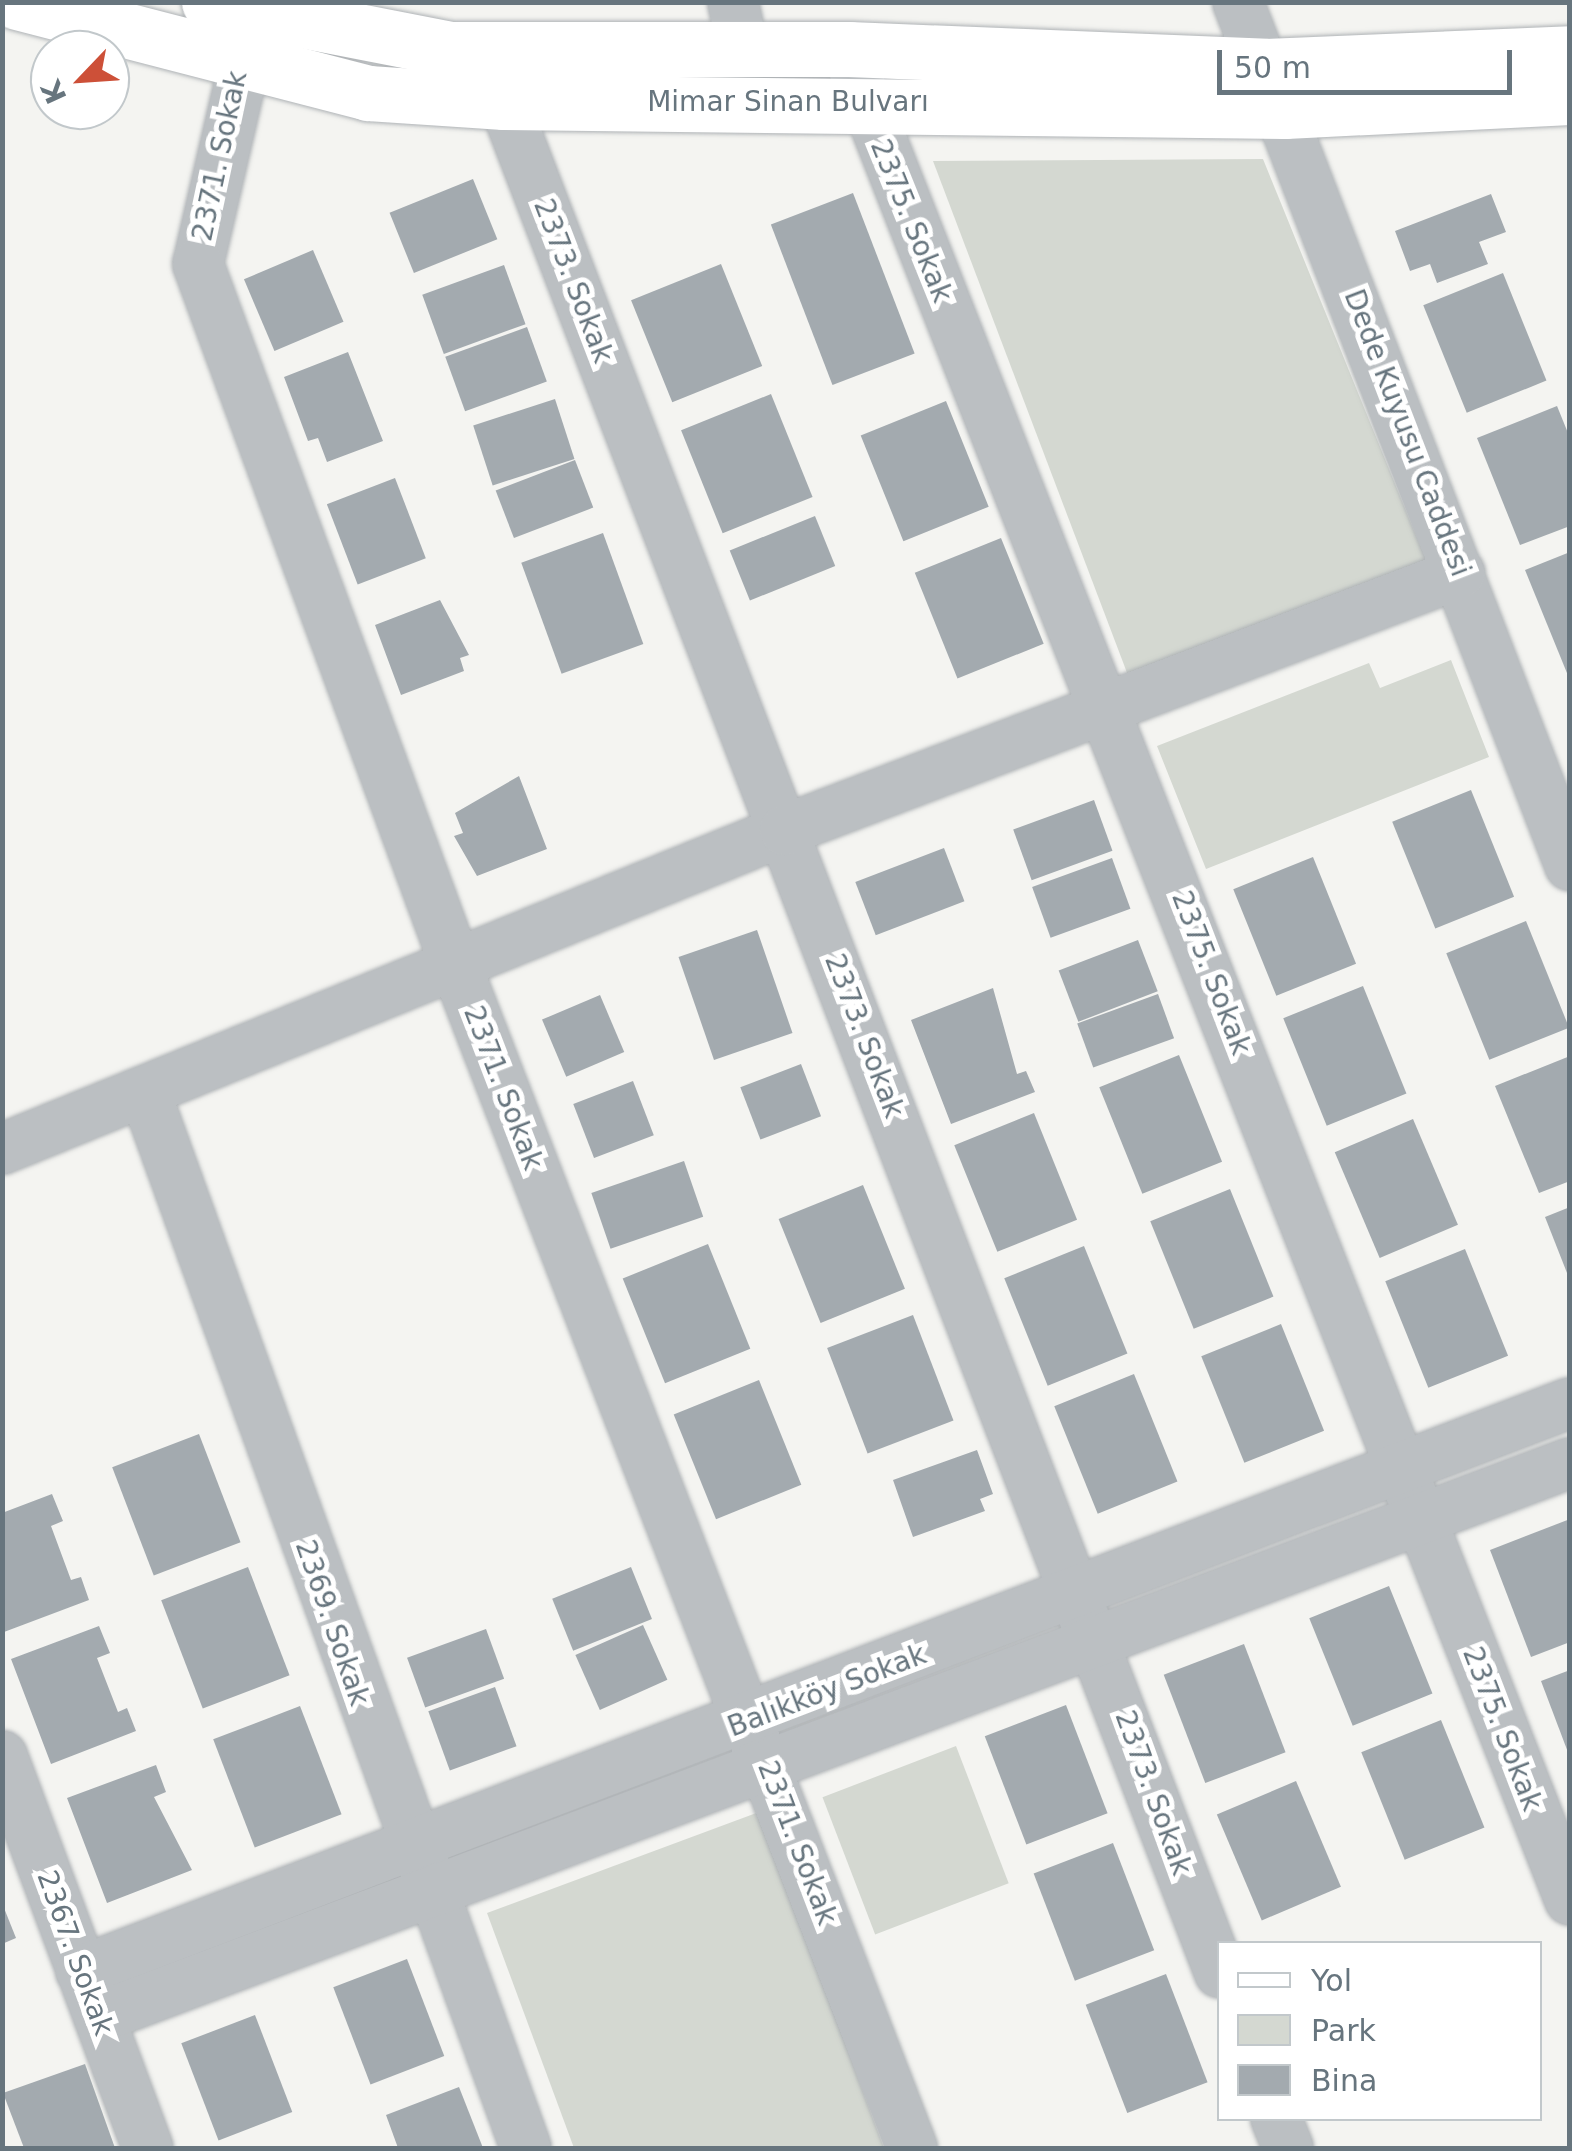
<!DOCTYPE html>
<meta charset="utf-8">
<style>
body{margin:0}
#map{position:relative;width:1572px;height:2151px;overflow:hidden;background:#f4f4f1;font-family:"DejaVu Sans",sans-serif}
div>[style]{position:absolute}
.green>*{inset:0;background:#d4d8d1;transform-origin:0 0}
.building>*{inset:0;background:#a3aaaf;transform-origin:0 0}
.roads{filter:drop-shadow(0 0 2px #afb3b6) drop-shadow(0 0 2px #afb3b6)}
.minor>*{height:50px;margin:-25px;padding:0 25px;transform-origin:25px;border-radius:25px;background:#bbbfc2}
.major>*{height:55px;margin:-27.5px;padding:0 27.5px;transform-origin:27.5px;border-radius:27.5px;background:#fff}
span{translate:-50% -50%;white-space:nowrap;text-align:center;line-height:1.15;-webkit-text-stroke:10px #fff;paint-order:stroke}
.street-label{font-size:28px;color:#67757e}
.frame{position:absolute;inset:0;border:5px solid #67757e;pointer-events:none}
.legend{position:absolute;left:1217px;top:1941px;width:325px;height:180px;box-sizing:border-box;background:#fff;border:2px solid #c2c8cb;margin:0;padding:12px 18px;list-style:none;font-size:30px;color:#67757e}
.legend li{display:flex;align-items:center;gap:20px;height:50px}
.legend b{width:50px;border:2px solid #c2c8cb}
.north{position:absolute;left:30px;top:30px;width:100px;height:100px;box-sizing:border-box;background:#fff;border:2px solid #c2c8cb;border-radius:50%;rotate:245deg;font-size:28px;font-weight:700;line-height:40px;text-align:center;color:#67757e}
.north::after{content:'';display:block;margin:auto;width:35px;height:45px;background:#cd5038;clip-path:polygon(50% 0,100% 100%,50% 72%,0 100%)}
.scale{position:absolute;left:1217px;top:50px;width:295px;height:45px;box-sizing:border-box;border:5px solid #67757e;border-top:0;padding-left:12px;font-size:30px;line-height:35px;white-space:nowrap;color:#67757e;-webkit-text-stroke:8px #fff;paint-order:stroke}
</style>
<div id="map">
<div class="green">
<div style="clip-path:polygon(1263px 159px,1426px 560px,1129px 678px,933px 161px)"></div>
<div style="clip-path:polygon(1451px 660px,1489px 757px,1206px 869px,1157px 746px,1369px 663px,1380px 688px)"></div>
<div style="left:956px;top:1746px;width:147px;height:143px;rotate:69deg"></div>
<div style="clip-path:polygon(759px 1812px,884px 2148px,574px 2148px,487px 1913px)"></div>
</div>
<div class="building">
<div style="left:473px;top:179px;width:65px;height:90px;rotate:68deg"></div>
<div style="left:853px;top:193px;width:172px;height:88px;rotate:69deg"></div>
<div style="clip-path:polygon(1491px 194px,1506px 232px,1479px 242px,1488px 264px,1437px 283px,1430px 264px,1410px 271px,1395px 231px)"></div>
<div style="left:313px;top:250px;width:78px;height:75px;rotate:67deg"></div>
<div style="left:721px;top:264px;width:110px;height:97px;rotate:68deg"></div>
<div style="left:504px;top:265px;width:63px;height:87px;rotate:70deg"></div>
<div style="left:1503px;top:273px;width:116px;height:86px;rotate:68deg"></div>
<div style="left:527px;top:327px;width:58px;height:87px;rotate:70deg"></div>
<div style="clip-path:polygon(348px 352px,383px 441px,327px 462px,318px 438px,308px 441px,284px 377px)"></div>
<div style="left:771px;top:394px;width:111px;height:97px;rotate:68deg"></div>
<div style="left:555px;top:399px;width:63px;height:86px;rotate:72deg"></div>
<div style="left:946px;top:401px;width:114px;height:92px;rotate:68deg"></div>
<div style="clip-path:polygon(1557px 406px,1570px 438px,1570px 526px,1520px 545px,1477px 438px)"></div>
<div style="left:575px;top:460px;width:51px;height:85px;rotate:69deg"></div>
<div style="left:395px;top:478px;width:86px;height:73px;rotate:69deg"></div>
<div style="left:815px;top:516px;width:54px;height:92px;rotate:68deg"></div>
<div style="left:603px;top:533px;width:118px;height:87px;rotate:70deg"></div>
<div style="left:1001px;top:538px;width:114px;height:93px;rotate:68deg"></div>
<div style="clip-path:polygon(1570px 552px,1570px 678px,1569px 678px,1525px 570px)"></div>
<div style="clip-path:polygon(440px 600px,469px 655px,460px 658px,464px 671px,401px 695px,375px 625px)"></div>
<div style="clip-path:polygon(519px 776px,547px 849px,477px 876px,454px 836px,463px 833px,455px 813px)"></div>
<div style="left:1471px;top:790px;width:115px;height:85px;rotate:68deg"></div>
<div style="left:1094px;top:800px;width:54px;height:86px;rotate:70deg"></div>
<div style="left:944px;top:848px;width:57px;height:95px;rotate:69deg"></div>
<div style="left:1313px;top:857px;width:115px;height:86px;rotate:68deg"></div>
<div style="left:1112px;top:858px;width:54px;height:85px;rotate:70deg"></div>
<div style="left:1526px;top:921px;width:115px;height:86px;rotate:68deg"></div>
<div style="left:757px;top:930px;width:109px;height:83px;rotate:71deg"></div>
<div style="left:1138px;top:940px;width:55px;height:85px;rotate:69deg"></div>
<div style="left:1363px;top:986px;width:116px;height:86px;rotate:68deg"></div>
<div style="clip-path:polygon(993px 988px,1017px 1074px,1026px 1071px,1035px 1092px,951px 1124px,911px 1020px)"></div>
<div style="left:1158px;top:994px;width:47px;height:86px;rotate:70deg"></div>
<div style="left:600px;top:995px;width:62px;height:63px;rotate:67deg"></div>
<div style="left:1179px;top:1055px;width:115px;height:86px;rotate:68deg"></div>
<div style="clip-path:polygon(1570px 1056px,1570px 1181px,1539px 1193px,1495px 1086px)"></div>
<div style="left:801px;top:1064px;width:56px;height:65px;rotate:69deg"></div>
<div style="left:633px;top:1081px;width:58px;height:64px;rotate:69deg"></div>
<div style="left:1034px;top:1113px;width:115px;height:86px;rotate:68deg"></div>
<div style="left:1413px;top:1119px;width:115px;height:85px;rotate:67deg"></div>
<div style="left:684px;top:1161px;width:59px;height:98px;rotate:71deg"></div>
<div style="left:863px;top:1185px;width:112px;height:91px;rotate:68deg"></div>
<div style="left:1230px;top:1189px;width:116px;height:86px;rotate:68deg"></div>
<div style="clip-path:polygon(1570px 1207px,1570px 1278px,1569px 1278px,1545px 1217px)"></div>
<div style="left:708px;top:1244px;width:113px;height:92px;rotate:68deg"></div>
<div style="left:1084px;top:1246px;width:116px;height:86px;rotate:68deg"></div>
<div style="left:1465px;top:1249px;width:115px;height:86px;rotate:68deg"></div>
<div style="left:913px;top:1315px;width:113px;height:92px;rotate:69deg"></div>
<div style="left:1281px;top:1324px;width:115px;height:86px;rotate:68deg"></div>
<div style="left:1134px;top:1374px;width:116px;height:86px;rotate:68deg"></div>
<div style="left:759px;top:1380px;width:113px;height:92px;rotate:68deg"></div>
<div style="left:199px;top:1434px;width:116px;height:93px;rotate:69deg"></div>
<div style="clip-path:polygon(977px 1450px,993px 1494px,980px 1499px,985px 1511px,913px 1537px,893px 1480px)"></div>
<div style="clip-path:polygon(52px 1494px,63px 1521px,51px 1526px,71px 1580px,81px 1577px,89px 1600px,4px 1632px,2px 1513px)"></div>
<div style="clip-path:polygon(1570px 1519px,1570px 1642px,1531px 1657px,1490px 1550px)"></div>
<div style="left:248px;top:1567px;width:116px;height:93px;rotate:69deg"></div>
<div style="left:631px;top:1567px;width:56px;height:85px;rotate:68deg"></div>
<div style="left:1389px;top:1586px;width:116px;height:86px;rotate:68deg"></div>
<div style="left:643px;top:1625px;width:60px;height:74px;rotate:66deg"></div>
<div style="clip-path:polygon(99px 1626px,110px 1653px,97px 1658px,118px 1712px,127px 1708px,136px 1731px,51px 1764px,11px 1659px)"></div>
<div style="left:486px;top:1629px;width:53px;height:84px;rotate:70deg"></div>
<div style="left:1244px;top:1644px;width:116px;height:86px;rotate:69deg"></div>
<div style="clip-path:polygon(1570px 1670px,1570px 1755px,1569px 1755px,1541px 1681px)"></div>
<div style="left:495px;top:1687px;width:63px;height:71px;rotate:70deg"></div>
<div style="left:1066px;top:1705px;width:116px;height:87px;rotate:69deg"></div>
<div style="left:300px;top:1706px;width:116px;height:93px;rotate:69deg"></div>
<div style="left:1441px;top:1720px;width:116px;height:86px;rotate:68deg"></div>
<div style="clip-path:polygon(156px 1765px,166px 1792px,154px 1797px,192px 1870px,107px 1903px,67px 1798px)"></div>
<div style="left:1296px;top:1781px;width:115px;height:86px;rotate:67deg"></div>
<div style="left:1113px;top:1843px;width:115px;height:85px;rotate:69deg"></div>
<div style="clip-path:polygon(2px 1903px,16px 1938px,2px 1944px)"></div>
<div style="left:407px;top:1959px;width:104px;height:79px;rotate:69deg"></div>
<div style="left:1166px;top:1974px;width:116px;height:86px;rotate:69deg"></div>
<div style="left:255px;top:2015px;width:104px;height:79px;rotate:69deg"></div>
<div style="clip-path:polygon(85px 2064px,115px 2148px,24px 2148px,3px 2093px)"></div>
<div style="clip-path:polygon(459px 2087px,483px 2148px,398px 2148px,386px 2115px)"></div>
</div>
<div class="roads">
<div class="minor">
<div style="left:733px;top:2px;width:48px;rotate:78deg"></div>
<div style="left:1238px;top:2px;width:925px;rotate:68.96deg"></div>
<div style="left:254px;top:22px;width:248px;rotate:103deg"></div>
<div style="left:198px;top:264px;width:748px;rotate:69.82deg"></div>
<div style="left:456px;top:966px;width:1267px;rotate:68.9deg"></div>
<div style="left:854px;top:70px;width:1965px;rotate:68.63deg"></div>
<div style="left:504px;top:102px;width:2003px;rotate:69.06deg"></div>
<div style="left:146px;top:1095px;width:1119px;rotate:70.16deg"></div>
<div style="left:2px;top:1149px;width:845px;rotate:-22.17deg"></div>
<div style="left:785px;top:830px;width:722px;rotate:-20.84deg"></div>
<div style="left:2px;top:1756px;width:418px;rotate:69.6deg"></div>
<div style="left:81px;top:1971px;width:1594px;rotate:-20.88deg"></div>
<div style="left:99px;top:2017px;width:1572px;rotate:-20.64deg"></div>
<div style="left:1276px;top:2118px;width:32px;rotate:68deg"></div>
</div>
<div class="major">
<div style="left:17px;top:2px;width:363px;rotate:14.5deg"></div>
<div style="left:368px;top:93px;width:136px;rotate:3.8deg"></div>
<div style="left:504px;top:102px;width:781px;rotate:0.66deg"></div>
<div style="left:1285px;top:111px;width:285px;rotate:-2.8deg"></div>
<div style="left:209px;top:2px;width:246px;rotate:11deg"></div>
<div style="left:450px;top:49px;width:399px"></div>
<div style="left:849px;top:49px;width:417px;rotate:2.3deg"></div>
<div style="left:1266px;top:66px;width:304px;rotate:-2.4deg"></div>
</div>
</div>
<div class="street-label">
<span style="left:788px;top:102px">Mimar Sinan Bulvarı</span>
<span style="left:220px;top:156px;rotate:-78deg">2371. Sokak</span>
<span style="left:911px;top:221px;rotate:68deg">2375. Sokak</span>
<span style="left:573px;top:281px;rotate:69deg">2373. Sokak</span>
<span style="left:1407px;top:433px;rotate:69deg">Dede Kuyusu Caddesi</span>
<span style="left:1211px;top:973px;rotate:69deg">2375. Sokak</span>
<span style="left:864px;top:1036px;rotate:69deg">2373. Sokak</span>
<span style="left:503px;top:1088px;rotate:69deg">2371. Sokak</span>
<span style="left:332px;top:1623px;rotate:71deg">2369. Sokak</span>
<span style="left:827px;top:1691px;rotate:-21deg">Balıkköy Sokak</span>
<span style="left:1502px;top:1729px;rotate:69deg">2375. Sokak</span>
<span style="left:1153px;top:1793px;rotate:70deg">2373. Sokak</span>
<span style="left:797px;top:1843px;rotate:69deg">2371. Sokak</span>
<span style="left:75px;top:1953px;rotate:70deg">2367. Sokak</span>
</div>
<div class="frame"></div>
<ul class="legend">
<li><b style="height:12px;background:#fff"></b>Yol</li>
<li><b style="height:28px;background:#d4d8d1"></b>Park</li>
<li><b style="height:28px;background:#a3aaaf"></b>Bina</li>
</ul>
<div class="north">K</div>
<div class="scale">50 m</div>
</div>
